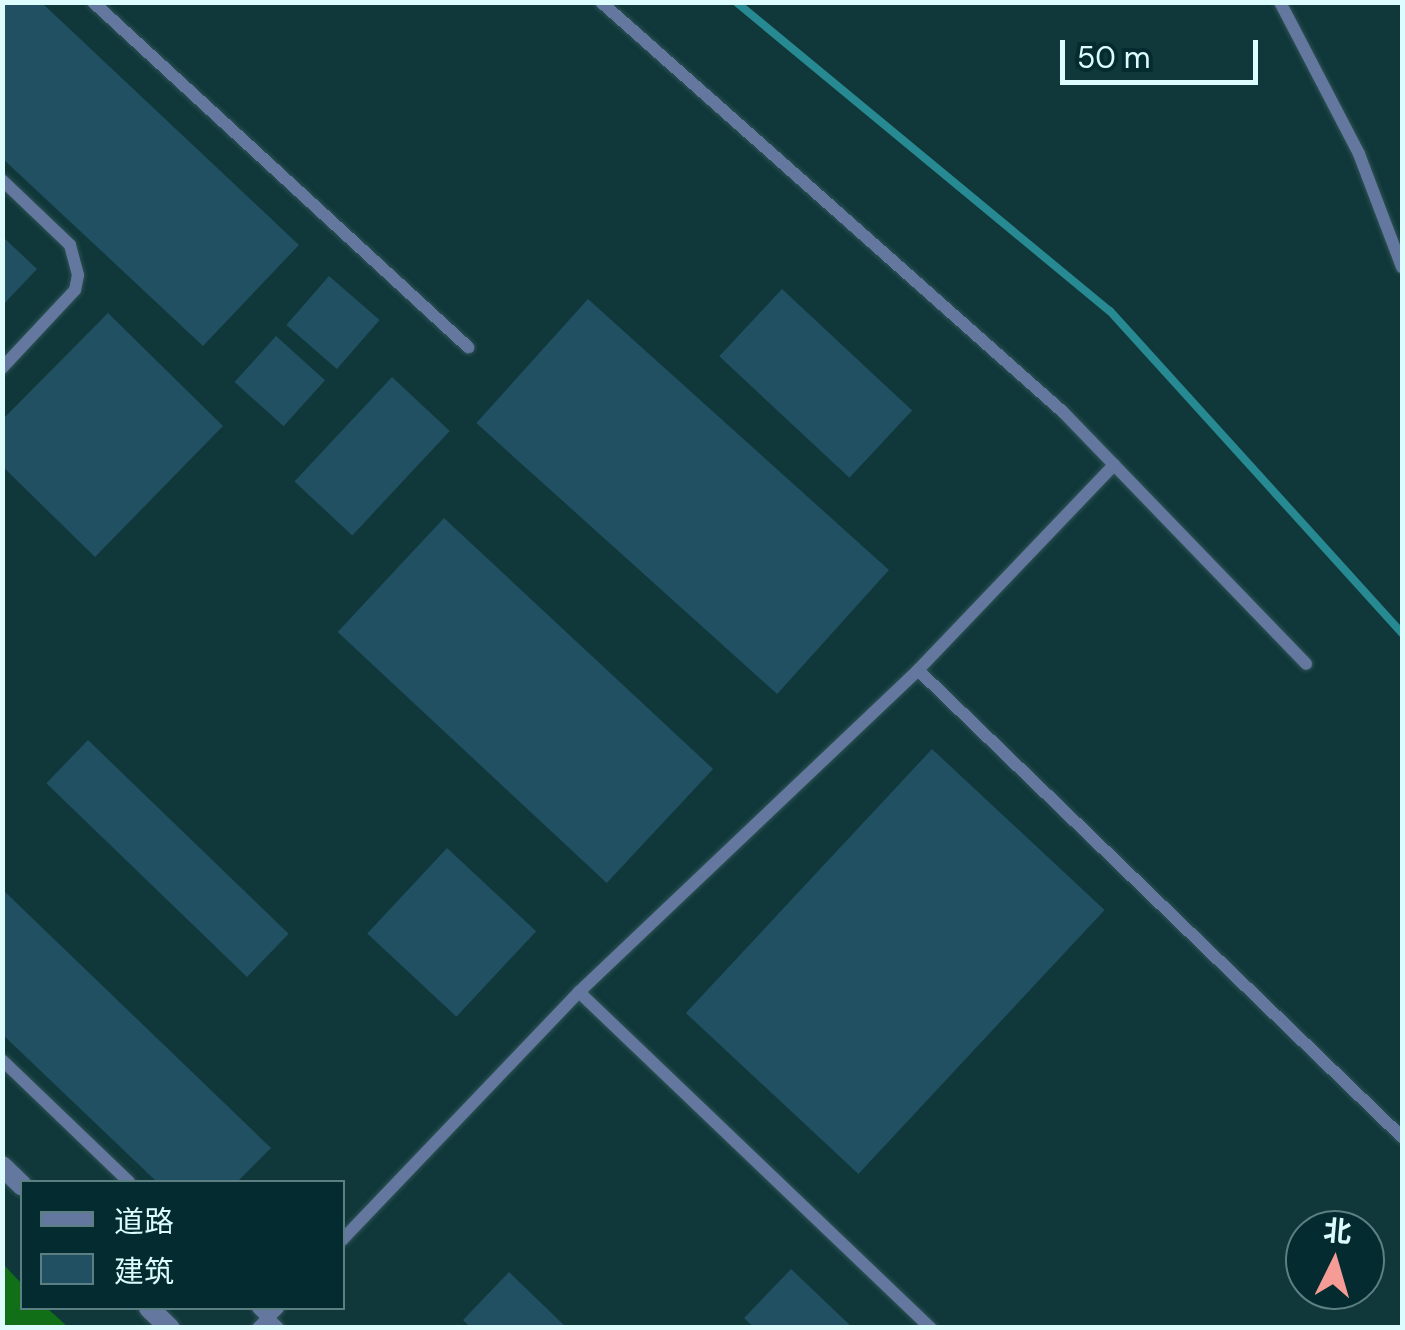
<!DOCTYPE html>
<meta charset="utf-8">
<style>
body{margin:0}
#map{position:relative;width:1405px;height:1330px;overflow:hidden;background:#10373a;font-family:"DM Sans","Noto Sans SC",sans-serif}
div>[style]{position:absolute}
.forest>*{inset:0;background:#116f18}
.stream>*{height:8px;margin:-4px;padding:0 4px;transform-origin:4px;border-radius:4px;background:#278991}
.building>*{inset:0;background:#205061;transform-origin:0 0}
.roads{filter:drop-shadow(0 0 2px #2d5355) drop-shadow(0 0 2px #2d5355)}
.lane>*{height:12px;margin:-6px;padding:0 6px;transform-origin:6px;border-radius:6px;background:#64789f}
.street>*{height:20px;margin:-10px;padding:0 10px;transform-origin:10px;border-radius:10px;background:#64789f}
span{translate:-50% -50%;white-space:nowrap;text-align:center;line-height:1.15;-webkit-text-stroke:10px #042c30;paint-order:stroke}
.frame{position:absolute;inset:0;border:5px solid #ddfcfe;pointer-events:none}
.legend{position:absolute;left:20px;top:1180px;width:325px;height:130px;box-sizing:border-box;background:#042c30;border:2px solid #5b7f82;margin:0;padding:12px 18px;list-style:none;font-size:30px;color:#ddfcfe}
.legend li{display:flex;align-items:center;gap:20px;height:50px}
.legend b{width:50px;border:2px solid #5b7f82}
.north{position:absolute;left:1285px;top:1210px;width:100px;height:100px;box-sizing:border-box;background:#042c30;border:2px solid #5b7f82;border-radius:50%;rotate:5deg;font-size:28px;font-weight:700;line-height:40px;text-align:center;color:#ddfcfe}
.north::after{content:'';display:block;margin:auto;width:35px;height:45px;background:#f59c96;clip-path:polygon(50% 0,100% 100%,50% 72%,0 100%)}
.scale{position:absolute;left:1060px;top:40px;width:198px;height:45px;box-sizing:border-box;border:5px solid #ddfcfe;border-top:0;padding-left:12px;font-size:30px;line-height:35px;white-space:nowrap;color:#ddfcfe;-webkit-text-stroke:8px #042c30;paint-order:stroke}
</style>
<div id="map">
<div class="forest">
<div style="clip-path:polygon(3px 1264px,22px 1284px,22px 1308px,47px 1308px,68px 1327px,3px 1327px)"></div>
</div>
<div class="stream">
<div style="left:736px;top:2px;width:485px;rotate:39.6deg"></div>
<div style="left:1110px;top:311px;width:435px;rotate:47.8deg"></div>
</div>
<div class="building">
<div style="clip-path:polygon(2px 2px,41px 2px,299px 245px,203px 346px,2px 158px)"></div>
<div style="clip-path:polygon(2px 236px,37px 269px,2px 306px)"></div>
<div style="left:329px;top:276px;width:67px;height:65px;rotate:41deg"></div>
<div style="left:782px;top:289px;width:178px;height:92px;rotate:43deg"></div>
<div style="left:588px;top:299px;width:405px;height:167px;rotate:42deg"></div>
<div style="clip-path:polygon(108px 313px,223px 426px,95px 557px,2px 466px,2px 420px)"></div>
<div style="left:276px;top:336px;width:66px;height:62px;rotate:42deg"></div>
<div style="left:392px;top:377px;width:79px;height:143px;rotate:43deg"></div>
<div style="left:444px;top:518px;width:368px;height:156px;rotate:43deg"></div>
<div style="left:88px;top:740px;width:279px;height:60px;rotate:44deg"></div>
<div style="left:932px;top:749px;width:236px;height:361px;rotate:43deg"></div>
<div style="left:447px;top:848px;width:122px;height:117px;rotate:43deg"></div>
<div style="clip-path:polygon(2px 889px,271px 1148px,237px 1182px,157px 1182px,2px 1034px)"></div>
<div style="clip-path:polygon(791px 1269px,853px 1328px,754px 1328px,744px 1318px)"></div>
<div style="clip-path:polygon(509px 1272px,567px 1328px,471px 1328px,463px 1320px)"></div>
</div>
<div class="roads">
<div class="lane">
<div style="left:93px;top:2px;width:510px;rotate:42.61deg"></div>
<div style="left:601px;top:2px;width:618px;rotate:41.59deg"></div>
<div style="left:1063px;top:412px;width:350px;rotate:46deg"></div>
<div style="left:1280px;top:2px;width:171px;rotate:62.5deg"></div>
<div style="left:1359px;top:154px;width:121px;rotate:69.2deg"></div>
<div style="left:2px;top:180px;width:94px;rotate:43.7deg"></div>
<div style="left:70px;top:245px;width:31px;rotate:75deg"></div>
<div style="left:78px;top:275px;width:15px;rotate:101deg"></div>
<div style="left:75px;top:290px;width:107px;rotate:133.1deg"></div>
<div style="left:918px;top:670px;width:673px;rotate:43.98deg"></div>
<div style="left:579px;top:992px;width:487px;rotate:43.7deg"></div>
<div style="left:2px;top:1060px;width:176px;rotate:43.8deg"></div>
<div style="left:342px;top:1240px;width:343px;rotate:-46.3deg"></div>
<div style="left:579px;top:992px;width:468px;rotate:-43.5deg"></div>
<div style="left:918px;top:670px;width:284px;rotate:-46.3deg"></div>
<div style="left:258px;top:1308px;width:28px;rotate:45deg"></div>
<div style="left:258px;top:1328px;width:28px;rotate:-45deg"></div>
</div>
<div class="street">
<div style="left:2px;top:1166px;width:28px;rotate:44deg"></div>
<div style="left:149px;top:1308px;width:29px;rotate:44deg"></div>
</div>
</div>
<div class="frame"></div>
<ul class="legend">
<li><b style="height:12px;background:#64789f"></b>道路</li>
<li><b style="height:28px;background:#205061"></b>建筑</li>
</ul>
<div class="north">北</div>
<div class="scale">50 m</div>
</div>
